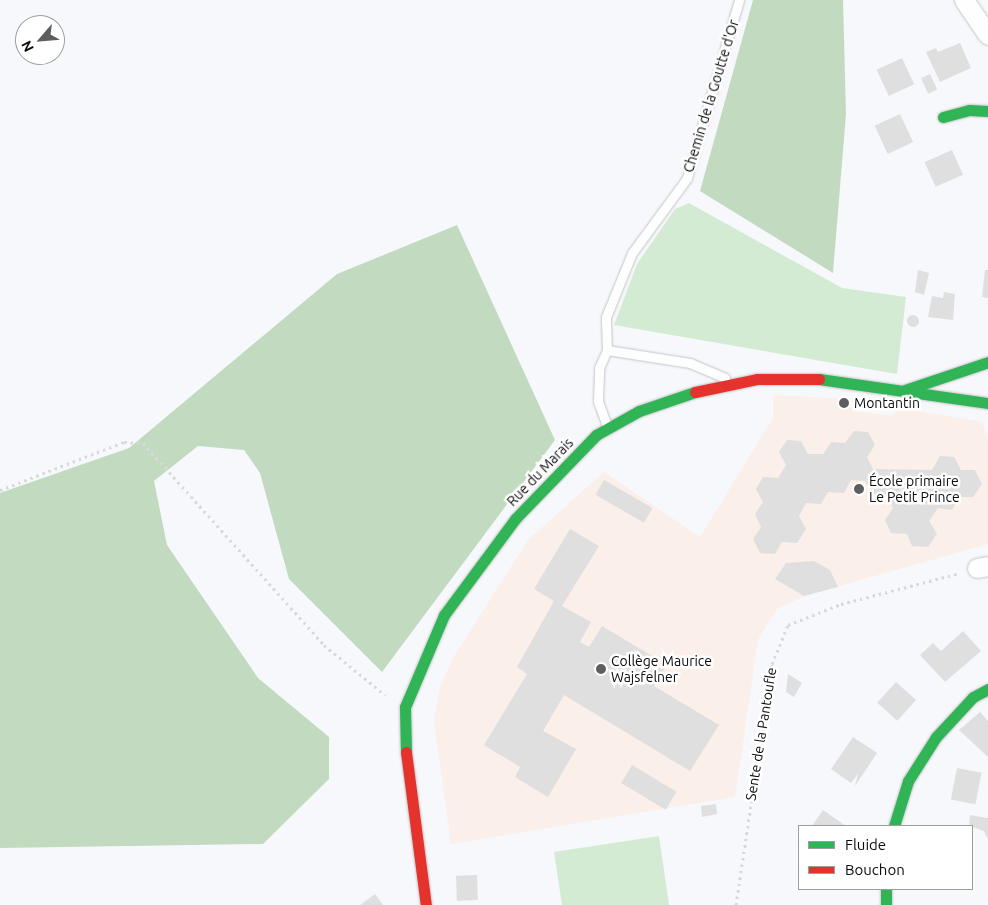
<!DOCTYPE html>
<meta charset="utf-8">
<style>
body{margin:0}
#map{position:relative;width:988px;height:905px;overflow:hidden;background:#f6f8fb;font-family:Ubuntu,sans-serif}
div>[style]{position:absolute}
.education>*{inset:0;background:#faefe9}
.green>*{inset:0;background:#d4ebd3}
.forest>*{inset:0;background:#c2dbc0}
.building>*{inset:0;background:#dfdfe0;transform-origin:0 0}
.round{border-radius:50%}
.path>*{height:3px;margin-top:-1.5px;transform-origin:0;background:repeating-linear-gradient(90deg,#d9d9da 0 2.5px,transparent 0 6.5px)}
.roads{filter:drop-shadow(0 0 1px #c3c5c7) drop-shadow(0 0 1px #c3c5c7)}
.lane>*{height:9px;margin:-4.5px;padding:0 4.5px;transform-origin:4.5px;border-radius:4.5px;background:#fefefe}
.street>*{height:19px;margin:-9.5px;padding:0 9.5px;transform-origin:9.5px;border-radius:9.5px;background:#fefefe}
.fast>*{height:11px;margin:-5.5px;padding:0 5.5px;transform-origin:5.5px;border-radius:5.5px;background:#30b455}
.jam>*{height:11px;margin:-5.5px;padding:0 5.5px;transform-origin:5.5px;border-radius:5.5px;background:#e5322d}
.dots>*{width:14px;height:14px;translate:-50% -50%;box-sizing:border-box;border:2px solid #fff;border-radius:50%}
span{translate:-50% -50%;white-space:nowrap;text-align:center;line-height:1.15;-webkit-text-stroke:5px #fff;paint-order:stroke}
.street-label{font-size:14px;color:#0b0b0d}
.poi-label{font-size:14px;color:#0b0b0d}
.left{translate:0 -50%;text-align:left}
.legend{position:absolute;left:798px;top:825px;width:175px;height:65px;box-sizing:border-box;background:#fff;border:1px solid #9d9d9e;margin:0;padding:6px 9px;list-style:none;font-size:15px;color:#0b0b0d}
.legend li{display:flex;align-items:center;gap:10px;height:25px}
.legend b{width:25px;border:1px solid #9d9d9e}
.north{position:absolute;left:15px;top:15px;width:50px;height:50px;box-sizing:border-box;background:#fff;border:1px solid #9d9d9e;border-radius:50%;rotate:243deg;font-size:14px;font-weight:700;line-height:20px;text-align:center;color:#0b0b0d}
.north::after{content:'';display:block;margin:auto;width:18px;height:22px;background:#5d5e60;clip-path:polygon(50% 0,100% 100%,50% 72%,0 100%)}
</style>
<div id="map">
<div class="education">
<div style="clip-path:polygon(773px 395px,847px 399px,853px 411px,892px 416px,900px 408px,982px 422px,988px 440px,988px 544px,804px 596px,777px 609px,758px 640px,735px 797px,451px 844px,434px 722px,440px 687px,453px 658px,528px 540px,604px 472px,700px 537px,773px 418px)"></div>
</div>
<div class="green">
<div style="clip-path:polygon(689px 203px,842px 288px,906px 297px,897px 374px,614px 325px,637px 264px,675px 209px)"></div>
<div style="clip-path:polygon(659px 836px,669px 905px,562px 905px,554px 852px)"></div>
</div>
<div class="forest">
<div style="clip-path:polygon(753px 0,843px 0,846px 114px,833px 273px,700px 191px)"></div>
<div style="clip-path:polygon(457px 225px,555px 440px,382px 672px,289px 579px,260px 473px,244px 450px,198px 446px,154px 481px,167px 545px,258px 678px,329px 737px,329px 779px,263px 844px,0 848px,0 493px,129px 448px,337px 274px)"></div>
</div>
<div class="building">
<div style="clip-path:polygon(960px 43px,971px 68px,940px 82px,926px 52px,936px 48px,938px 52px)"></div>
<div style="left:902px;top:58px;width:29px;height:28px;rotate:65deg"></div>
<div style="left:930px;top:74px;width:17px;height:10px;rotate:65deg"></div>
<div style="left:900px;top:114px;width:31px;height:28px;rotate:65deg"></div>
<div style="left:952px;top:150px;width:27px;height:30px;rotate:66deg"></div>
<div style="clip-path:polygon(918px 270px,929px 273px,924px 295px,915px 292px)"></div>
<div style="clip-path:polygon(985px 270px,988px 270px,988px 298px,982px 297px)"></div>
<div style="clip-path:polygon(944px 292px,955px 294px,953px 320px,928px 317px,932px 296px,943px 298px)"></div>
<div class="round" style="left:907px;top:315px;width:12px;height:12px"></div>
<div style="clip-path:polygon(854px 431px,868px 432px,875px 445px,867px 457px,873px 469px,932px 470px,940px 456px,954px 457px,961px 470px,975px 470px,982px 484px,973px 497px,959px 497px,952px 510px,938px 508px,929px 521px,937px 534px,928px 547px,912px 546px,907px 534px,891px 533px,885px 520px,893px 508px,886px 496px,872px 494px,865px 481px,851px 480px,844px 493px,828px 492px,821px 504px,806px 503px,799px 516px,806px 529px,797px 543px,782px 542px,775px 554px,760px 553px,753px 539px,761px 527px,755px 514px,763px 502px,756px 489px,763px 477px,778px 478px,786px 465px,779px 452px,787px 440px,801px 441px,808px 454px,823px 454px,831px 442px,845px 443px)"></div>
<div style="left:604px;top:480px;width:56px;height:17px;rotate:30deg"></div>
<div style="clip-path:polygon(570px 529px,599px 546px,562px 606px,591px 622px,580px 642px,589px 647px,602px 626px,667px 665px,654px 686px,719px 725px,690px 771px,564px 695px,543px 731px,576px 749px,548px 797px,515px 777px,520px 767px,484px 745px,527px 674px,517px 667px,554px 601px,534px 589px)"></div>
<div style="clip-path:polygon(814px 561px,830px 570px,838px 587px,804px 596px,775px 579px,786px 563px)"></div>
<div style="clip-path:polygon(963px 631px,981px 651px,945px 682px,920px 655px,933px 643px,941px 651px)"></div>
<div style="clip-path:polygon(788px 674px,802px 683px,794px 697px,786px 692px)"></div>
<div style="left:896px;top:682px;width:27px;height:28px;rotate:42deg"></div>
<div style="clip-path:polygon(980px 712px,988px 721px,988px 757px,959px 730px)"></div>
<div style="clip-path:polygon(853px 737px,877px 753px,855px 786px,858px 774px,851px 783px,831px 769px)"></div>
<div style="left:632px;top:765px;width:52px;height:21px;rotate:31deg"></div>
<div style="left:957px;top:768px;width:25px;height:32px;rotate:11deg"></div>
<div style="clip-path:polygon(716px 804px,717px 814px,702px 817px,701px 806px)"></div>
<div style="clip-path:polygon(823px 810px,843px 824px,846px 826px,812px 826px)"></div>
<div style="clip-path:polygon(970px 815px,988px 818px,988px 839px,984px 831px,969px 826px)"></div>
<div style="left:477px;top:875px;width:25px;height:21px;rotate:88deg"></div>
<div style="clip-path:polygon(375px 894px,383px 905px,360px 905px)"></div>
</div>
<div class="path">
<div style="left:0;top:490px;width:133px;rotate:-21.2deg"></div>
<div style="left:124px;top:442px;width:19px;rotate:3deg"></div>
<div style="left:143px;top:443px;width:271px;rotate:48.1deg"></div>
<div style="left:324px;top:645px;width:79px;rotate:39.3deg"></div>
<div style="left:736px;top:905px;width:244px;rotate:-81.5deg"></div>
<div style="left:772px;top:664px;width:42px;rotate:-67.7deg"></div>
<div style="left:788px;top:625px;width:57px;rotate:-21.6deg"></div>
<div style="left:841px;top:604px;width:123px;rotate:-14.6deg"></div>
</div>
<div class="roads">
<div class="lane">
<div style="left:607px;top:350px;width:33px;rotate:-92deg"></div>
<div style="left:606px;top:317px;width:69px;rotate:-67.9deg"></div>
<div style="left:632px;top:253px;width:93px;rotate:-53.7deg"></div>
<div style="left:687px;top:178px;width:185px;rotate:-73.7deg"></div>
<div style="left:607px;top:426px;width:27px;rotate:-110deg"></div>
<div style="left:598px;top:401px;width:33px;rotate:-88deg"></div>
<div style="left:599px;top:368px;width:20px;rotate:-66deg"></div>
<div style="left:607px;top:350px;width:84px;rotate:8.9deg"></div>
<div style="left:690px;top:363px;width:38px;rotate:23deg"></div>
</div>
<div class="street">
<div style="left:964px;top:0;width:42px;rotate:55.6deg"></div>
<div style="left:977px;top:568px;width:11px;rotate:-10deg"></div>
</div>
<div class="fast">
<div style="left:943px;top:117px;width:27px;rotate:-15deg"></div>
<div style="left:969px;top:110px;width:19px;rotate:3deg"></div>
<div style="left:819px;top:379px;width:171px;rotate:8.1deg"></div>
<div style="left:905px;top:390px;width:88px;rotate:-18.6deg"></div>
<div style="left:406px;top:752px;width:45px;rotate:-91.3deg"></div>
<div style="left:405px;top:707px;width:100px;rotate:-67deg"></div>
<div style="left:444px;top:615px;width:119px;rotate:-53.5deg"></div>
<div style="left:515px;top:519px;width:117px;rotate:-46deg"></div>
<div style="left:596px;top:435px;width:49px;rotate:-29.2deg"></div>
<div style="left:639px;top:411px;width:59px;rotate:-18.7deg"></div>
<div style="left:894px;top:826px;width:47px;rotate:-72.7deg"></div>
<div style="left:908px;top:781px;width:52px;rotate:-57.5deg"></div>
<div style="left:936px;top:737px;width:54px;rotate:-47.2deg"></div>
<div style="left:973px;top:697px;width:17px;rotate:-28deg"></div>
<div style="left:886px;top:889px;width:16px;rotate:90deg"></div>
</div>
<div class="jam">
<div style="left:695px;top:392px;width:63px;rotate:-11.8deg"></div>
<div style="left:757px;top:379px;width:62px"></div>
<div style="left:406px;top:752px;width:154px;rotate:82.6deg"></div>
</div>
</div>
<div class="dots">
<div style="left:844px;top:403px;background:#5d5e60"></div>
<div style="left:859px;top:489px;background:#5d5e60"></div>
<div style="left:601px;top:669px;background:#5d5e60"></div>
</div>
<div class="street-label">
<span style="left:711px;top:96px;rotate:-73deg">Chemin de la Goutte d'Or</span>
<span style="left:540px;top:472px;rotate:-46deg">Rue du Marais</span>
<span style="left:761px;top:734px;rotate:-81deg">Sente de la Pantoufle</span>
</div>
<div class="poi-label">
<span class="left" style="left:854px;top:403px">Montantin</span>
<span class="left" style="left:869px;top:489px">École primaire<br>Le Petit Prince</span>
<span class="left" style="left:611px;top:669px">Collège Maurice<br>Wajsfelner</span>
</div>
<ul class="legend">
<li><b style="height:6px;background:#30b455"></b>Fluide</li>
<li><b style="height:6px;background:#e5322d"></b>Bouchon</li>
</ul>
<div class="north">N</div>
</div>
